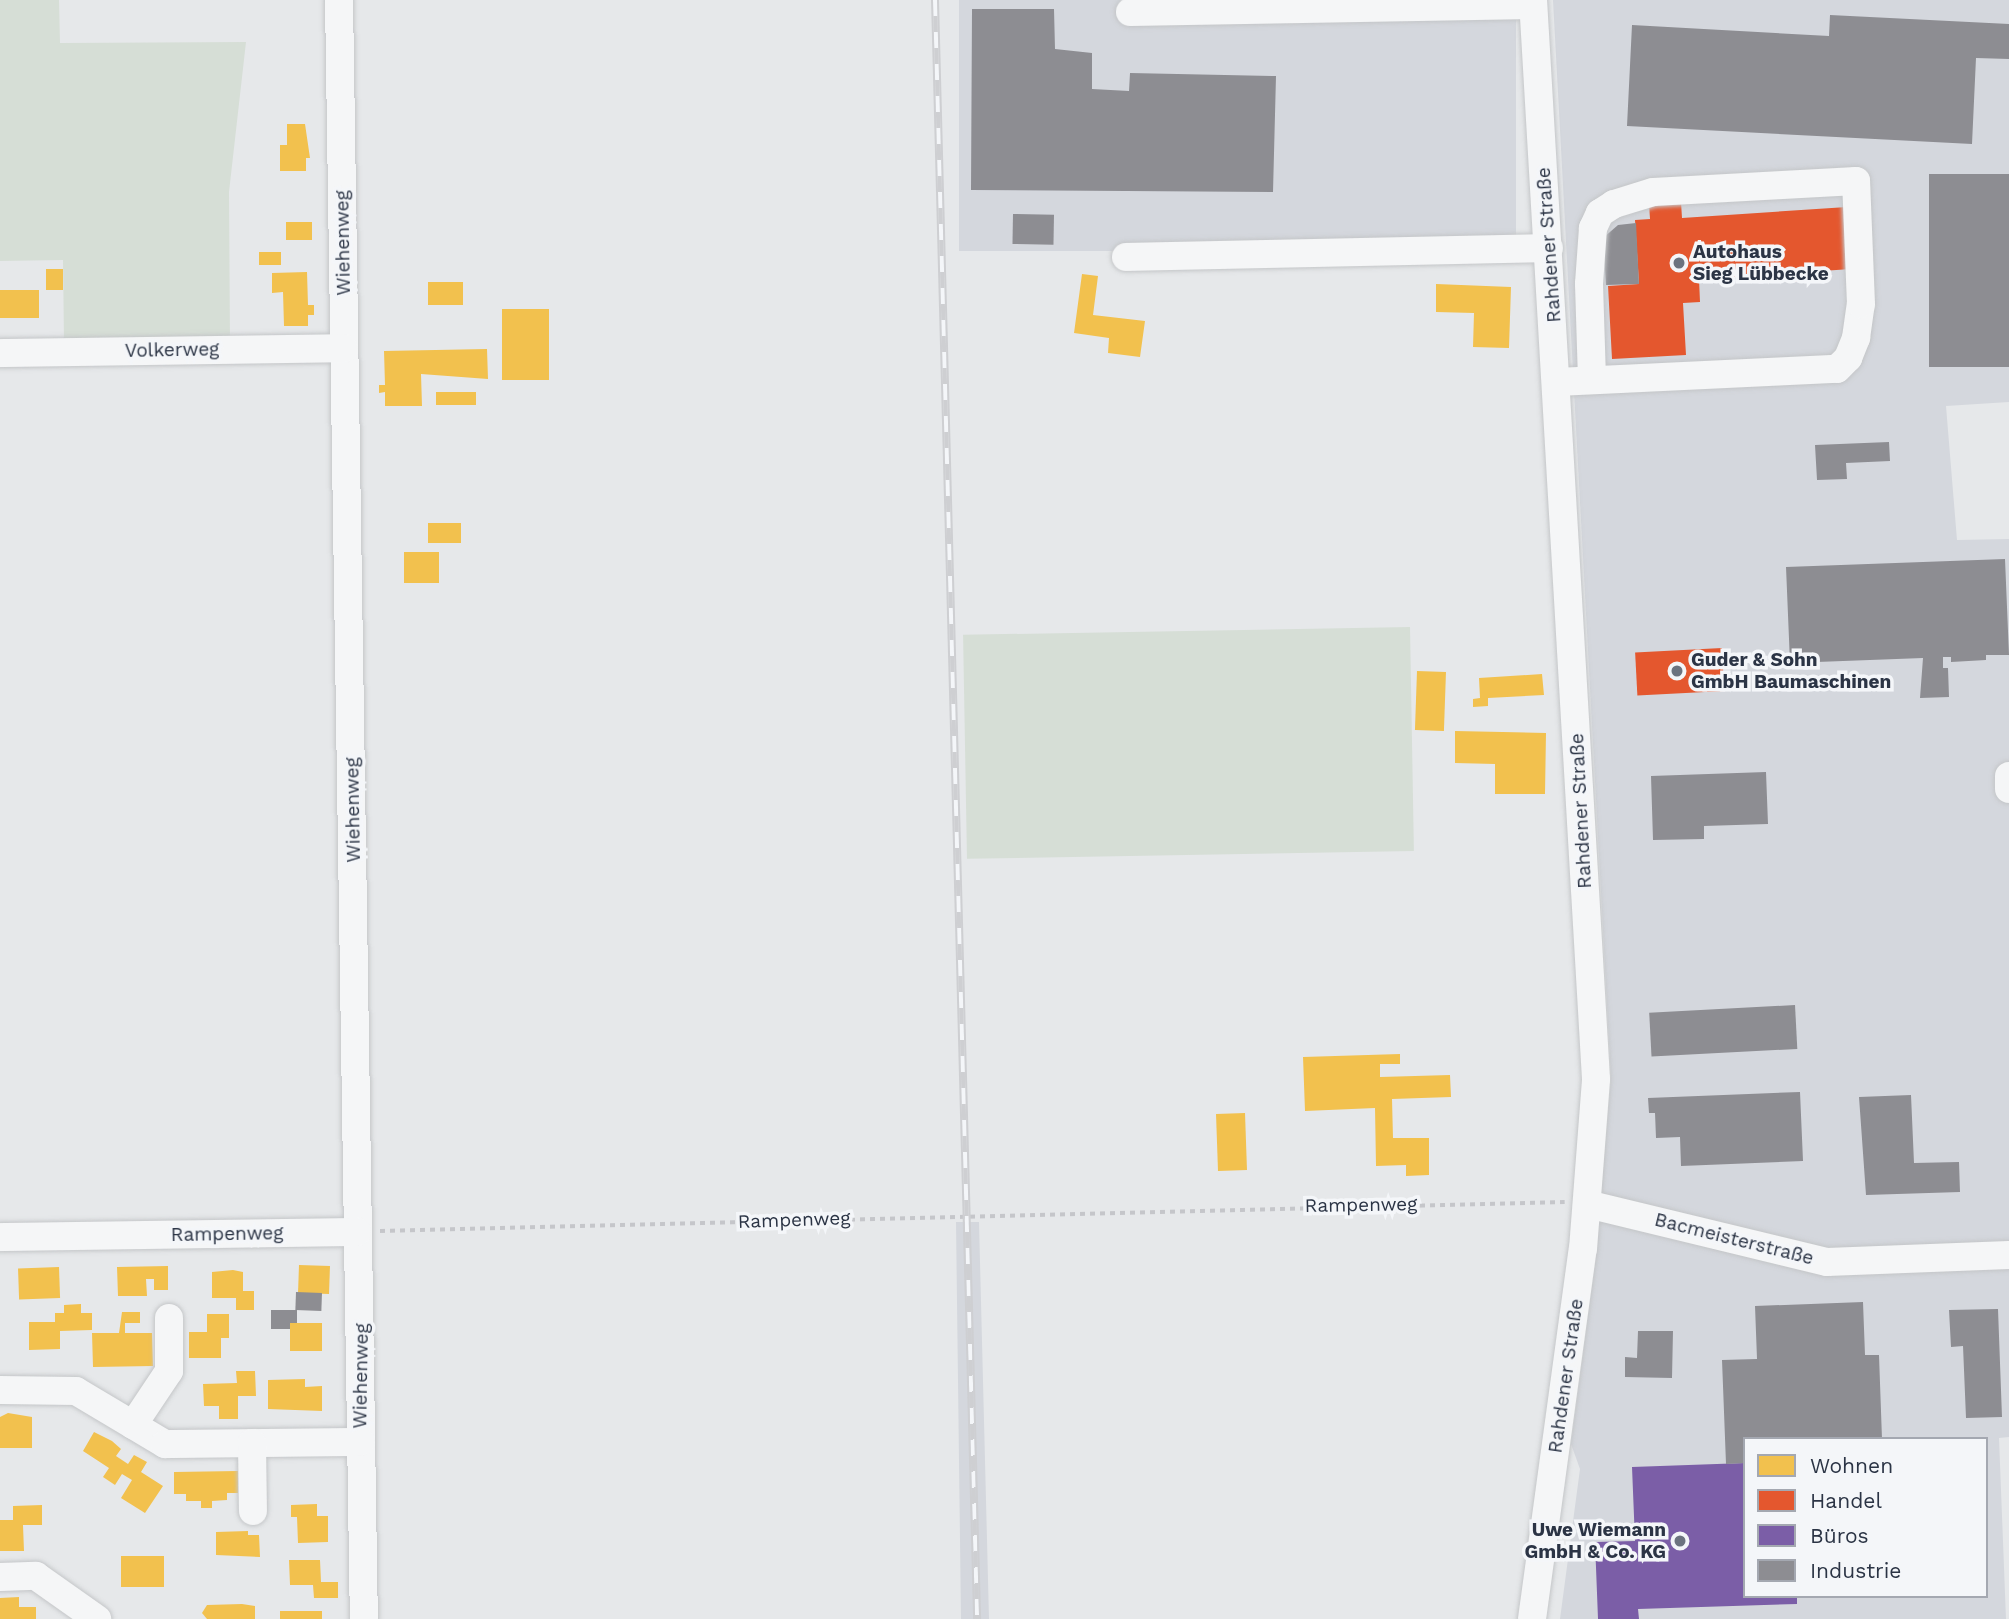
<!DOCTYPE html>
<meta charset="utf-8">
<style>
body{margin:0}
#map{position:relative;width:2009px;height:1619px;overflow:hidden;background:#e6e8ea;font-family:"Work Sans",sans-serif}
div>[style]{position:absolute}
.built>*{inset:0;background:#d4d7dd;transform-origin:0 0}
.green>*{inset:0;background:#d6ded6;transform-origin:0 0}
.homes>*{inset:0;background:#f2c14e;transform-origin:0 0}
.shops>*{inset:0;background:#e4572e;transform-origin:0 0}
.offices>*{inset:0;background:#7b5ea7}
.industry>*{inset:0;background:#8d8d92;transform-origin:0 0}
.path>*{height:3.5px;margin-top:-1.75px;transform-origin:0;background:repeating-linear-gradient(90deg,#c5c6ca 0 5px,transparent 0 10px)}
.roads{filter:drop-shadow(0 0 2px #c4c6c8) drop-shadow(0 0 2px #c4c6c8)}
.minor>*{height:28px;margin:-14px;padding:0 14px;transform-origin:14px;border-radius:14px;background:#f5f6f7}
.rail>*{height:8px;margin-top:-4px;transform-origin:0;background:repeating-linear-gradient(90deg,#f4f6f9 0 16px,#cecfd2 0 32px);box-sizing:border-box;border-block:2px solid #cecfd2}
.dots>*{width:19px;height:19px;translate:-50% -50%;box-sizing:border-box;border:4px solid #f4f6f9;border-radius:50%}
span{translate:-50% -50%;white-space:nowrap;text-align:center;line-height:1.15;-webkit-text-stroke:7px #f4f6f9;paint-order:stroke}
.street-label{font-size:19px;color:#2b3445}
.poi-label{font-size:19px;color:#2b3445;font-weight:700}
.left{translate:0 -50%;text-align:left}
.right{translate:-100% -50%;text-align:right}
.legend{position:absolute;left:1743px;top:1437px;width:245px;height:161px;box-sizing:border-box;background:#f4f6f9;border:2px solid #a4a8b1;margin:0;padding:9px 12px;list-style:none;font-size:21px;color:#2b3445}
.legend li{display:flex;align-items:center;gap:14px;height:35px}
.legend b{width:35px;border:2px solid #a4a8b1}
</style>
<div id="map">
<div class="built">
<div style="left:959px;top:0;width:557px;height:251px"></div>
<div style="clip-path:polygon(evenodd,1553px 0,2009px 0,2009px 402px,1946px 406px,1957px 540px,2009px 539px,2009px 1437px,1999px 1438px,2006px 1619px,1560px 1619px,1580px 1469px,1571px 1444px,1595px 1264px,1611px 1078px,1553px 0,1745px 1439px,1986px 1439px,1986px 1596px,1745px 1596px,1745px 1439px)"></div>
<div style="clip-path:polygon(956px 1222px,979px 1222px,989px 1619px,961px 1619px)"></div>
</div>
<div class="green">
<div style="clip-path:polygon(0 0,59px 0,60px 43px,246px 42px,229px 192px,230px 343px,64px 343px,63px 260px,0 261px)"></div>
<div style="left:1410px;top:627px;width:224px;height:447px;rotate:89deg"></div>
</div>
<div class="homes">
<div style="clip-path:polygon(287px 124px,305px 124px,310px 158px,306px 158px,306px 171px,280px 171px,280px 145px,287px 145px)"></div>
<div style="left:312px;top:222px;width:18px;height:26px;rotate:90deg"></div>
<div style="left:259px;top:252px;width:22px;height:13px"></div>
<div style="left:46px;top:269px;width:17px;height:21px"></div>
<div style="clip-path:polygon(307px 272px,308px 305px,314px 305px,314px 315px,308px 315px,308px 326px,284px 326px,283px 292px,272px 293px,272px 273px)"></div>
<div style="clip-path:polygon(1082px 274px,1098px 276px,1093px 315px,1145px 321px,1140px 357px,1108px 353px,1109px 338px,1074px 333px)"></div>
<div style="left:428px;top:282px;width:35px;height:23px"></div>
<div style="clip-path:polygon(1436px 284px,1511px 287px,1509px 348px,1473px 347px,1474px 313px,1436px 312px)"></div>
<div style="left:39px;top:290px;width:28px;height:39px;rotate:90deg"></div>
<div style="left:549px;top:309px;width:71px;height:47px;rotate:90deg"></div>
<div style="clip-path:polygon(487px 349px,488px 379px,421px 374px,422px 406px,385px 406px,385px 392px,379px 393px,379px 385px,385px 385px,384px 351px)"></div>
<div style="left:436px;top:392px;width:40px;height:13px"></div>
<div style="left:428px;top:523px;width:33px;height:20px"></div>
<div style="left:404px;top:552px;width:35px;height:31px"></div>
<div style="left:1417px;top:671px;width:29px;height:59px;rotate:2deg"></div>
<div style="clip-path:polygon(1542px 674px,1544px 695px,1488px 698px,1488px 706px,1473px 707px,1473px 699px,1480px 698px,1479px 678px)"></div>
<div style="clip-path:polygon(1455px 731px,1546px 733px,1545px 794px,1495px 794px,1495px 764px,1455px 763px)"></div>
<div style="clip-path:polygon(1400px 1054px,1400px 1064px,1380px 1064px,1380px 1077px,1450px 1075px,1451px 1097px,1392px 1099px,1393px 1138px,1429px 1138px,1429px 1175px,1406px 1176px,1406px 1165px,1376px 1166px,1375px 1108px,1305px 1111px,1303px 1057px)"></div>
<div style="left:1245px;top:1113px;width:57px;height:29px;rotate:88deg"></div>
<div style="left:299px;top:1265px;width:31px;height:28px;rotate:2deg"></div>
<div style="clip-path:polygon(168px 1266px,168px 1290px,154px 1290px,154px 1279px,146px 1279px,147px 1296px,118px 1296px,117px 1267px)"></div>
<div style="left:59px;top:1267px;width:31px;height:41px;rotate:88deg"></div>
<div style="clip-path:polygon(233px 1270px,243px 1272px,243px 1291px,254px 1291px,254px 1310px,236px 1310px,236px 1298px,212px 1298px,212px 1272px)"></div>
<div style="clip-path:polygon(81px 1304px,81px 1313px,92px 1313px,92px 1330px,60px 1331px,60px 1349px,29px 1350px,29px 1322px,55px 1322px,55px 1313px,64px 1313px,64px 1305px)"></div>
<div style="clip-path:polygon(122px 1312px,140px 1312px,140px 1323px,125px 1323px,125px 1333px,152px 1333px,153px 1366px,93px 1367px,92px 1333px,119px 1333px)"></div>
<div style="clip-path:polygon(207px 1314px,229px 1314px,229px 1338px,221px 1338px,221px 1358px,189px 1358px,189px 1332px,207px 1332px)"></div>
<div style="left:290px;top:1323px;width:32px;height:28px"></div>
<div style="clip-path:polygon(236px 1371px,255px 1371px,256px 1396px,238px 1396px,238px 1419px,219px 1419px,219px 1406px,204px 1406px,203px 1384px,237px 1383px)"></div>
<div style="clip-path:polygon(305px 1379px,305px 1387px,322px 1386px,322px 1411px,268px 1409px,268px 1380px)"></div>
<div style="clip-path:polygon(8px 1413px,32px 1417px,32px 1448px,0 1448px,0 1417px)"></div>
<div style="clip-path:polygon(94px 1432px,112px 1441px,121px 1449px,116px 1456px,128px 1464px,134px 1455px,147px 1462px,141px 1472px,163px 1486px,145px 1513px,121px 1498px,132px 1480px,122px 1474px,115px 1485px,103px 1477px,109px 1468px,83px 1451px)"></div>
<div style="clip-path:polygon(238px 1471px,238px 1493px,227px 1493px,227px 1500px,212px 1501px,212px 1508px,201px 1508px,201px 1501px,186px 1501px,186px 1494px,174px 1494px,174px 1472px)"></div>
<div style="clip-path:polygon(317px 1504px,317px 1516px,328px 1516px,328px 1542px,298px 1543px,297px 1517px,291px 1517px,291px 1505px)"></div>
<div style="clip-path:polygon(42px 1505px,42px 1525px,23px 1525px,24px 1551px,0 1551px,0 1520px,13px 1520px,13px 1506px)"></div>
<div style="clip-path:polygon(248px 1531px,248px 1535px,259px 1535px,260px 1557px,216px 1555px,216px 1532px)"></div>
<div style="left:164px;top:1556px;width:31px;height:43px;rotate:90deg"></div>
<div style="clip-path:polygon(289px 1560px,320px 1560px,321px 1582px,338px 1582px,338px 1598px,314px 1598px,313px 1585px,290px 1585px)"></div>
<div style="clip-path:polygon(19px 1597px,19px 1607px,36px 1607px,36px 1619px,0 1619px,0 1598px)"></div>
<div style="clip-path:polygon(242px 1604px,255px 1606px,255px 1619px,207px 1619px,202px 1613px,207px 1605px)"></div>
<div style="left:322px;top:1611px;width:8px;height:42px;rotate:90deg"></div>
</div>
<div class="shops">
<div style="clip-path:polygon(1681px 202px,1682px 218px,1847px 207px,1851px 269px,1807px 272px,1808px 281px,1795px 282px,1795px 273px,1699px 279px,1700px 302px,1683px 303px,1686px 355px,1612px 359px,1608px 286px,1639px 284px,1635px 220px,1650px 219px,1649px 204px)"></div>
<div style="left:1722px;top:648px;width:43px;height:87px;rotate:87deg"></div>
</div>
<div class="offices">
<div style="clip-path:polygon(1745px 1463px,1745px 1596px,1797px 1596px,1797px 1604px,1638px 1609px,1639px 1619px,1598px 1619px,1595px 1542px,1635px 1541px,1632px 1467px)"></div>
</div>
<div class="industry">
<div style="clip-path:polygon(972px 9px,1054px 9px,1055px 49px,1092px 53px,1092px 89px,1129px 91px,1130px 73px,1276px 76px,1273px 192px,971px 190px)"></div>
<div style="clip-path:polygon(1830px 15px,2009px 24px,2009px 59px,1976px 58px,1972px 144px,1627px 126px,1632px 25px,1829px 36px)"></div>
<div style="left:2009px;top:174px;width:193px;height:80px;rotate:90deg"></div>
<div style="left:1013px;top:214px;width:41px;height:30px;rotate:1deg"></div>
<div style="clip-path:polygon(1636px 223px,1639px 284px,1606px 285px,1603px 238px,1618px 225px)"></div>
<div style="clip-path:polygon(1889px 442px,1890px 461px,1846px 463px,1847px 479px,1817px 480px,1815px 445px)"></div>
<div style="clip-path:polygon(2005px 559px,2009px 655px,1986px 655px,1986px 660px,1951px 662px,1951px 657px,1943px 657px,1943px 668px,1948px 668px,1949px 697px,1920px 698px,1923px 658px,1790px 663px,1786px 567px)"></div>
<div style="clip-path:polygon(1766px 772px,1768px 824px,1704px 826px,1704px 839px,1653px 840px,1651px 776px)"></div>
<div style="left:1795px;top:1005px;width:44px;height:146px;rotate:87deg"></div>
<div style="clip-path:polygon(1800px 1092px,1803px 1161px,1681px 1166px,1680px 1137px,1656px 1138px,1655px 1113px,1649px 1113px,1648px 1098px)"></div>
<div style="clip-path:polygon(1911px 1095px,1914px 1163px,1959px 1162px,1960px 1192px,1866px 1195px,1859px 1097px)"></div>
<div style="left:296px;top:1292px;width:26px;height:18px;rotate:2deg"></div>
<div style="clip-path:polygon(1863px 1302px,1865px 1355px,1879px 1355px,1882px 1439px,1745px 1439px,1745px 1463px,1726px 1464px,1722px 1360px,1757px 1359px,1755px 1306px)"></div>
<div style="clip-path:polygon(1998px 1309px,2002px 1417px,1966px 1418px,1963px 1346px,1951px 1347px,1949px 1310px)"></div>
<div style="clip-path:polygon(271px 1310px,297px 1310px,297px 1323px,290px 1323px,290px 1329px,271px 1329px)"></div>
<div style="clip-path:polygon(1638px 1331px,1673px 1331px,1672px 1378px,1625px 1377px,1625px 1357px,1637px 1358px)"></div>
</div>
<div class="path">
<div style="left:380px;top:1231px;width:1185px;rotate:-1.4deg"></div>
</div>
<div class="roads">
<div class="minor">
<div style="left:339px;top:0;width:1619px;rotate:89.12deg"></div>
<div style="left:1130px;top:12px;width:403px;rotate:-1deg"></div>
<div style="left:1126px;top:257px;width:423px;rotate:-1.2deg"></div>
<div style="left:0;top:353px;width:344px;rotate:-0.8deg"></div>
<div style="left:1557px;top:382px;width:280px;rotate:-2.7deg"></div>
<div style="left:1837px;top:369px;width:16px;rotate:-45deg"></div>
<div style="left:1848px;top:358px;width:22px;rotate:-68deg"></div>
<div style="left:1856px;top:338px;width:34px;rotate:-82deg"></div>
<div style="left:1861px;top:304px;width:123px;rotate:-92.3deg"></div>
<div style="left:1856px;top:181px;width:203px;rotate:176.9deg"></div>
<div style="left:1653px;top:192px;width:41px;rotate:162.9deg"></div>
<div style="left:1614px;top:204px;width:17px;rotate:147deg"></div>
<div style="left:1600px;top:213px;width:17px;rotate:115deg"></div>
<div style="left:1593px;top:228px;width:56px;rotate:94.1deg"></div>
<div style="left:1589px;top:284px;width:96px;rotate:88.2deg"></div>
<div style="left:2009px;top:776px;width:13px;rotate:90deg"></div>
<div style="left:1587px;top:1204px;width:247px;rotate:13.6deg"></div>
<div style="left:1827px;top:1262px;width:182px;rotate:-2.2deg"></div>
<div style="left:0;top:1237px;width:357px;rotate:-0.8deg"></div>
<div style="left:0;top:1390px;width:76px;rotate:0.8deg"></div>
<div style="left:76px;top:1391px;width:104px;rotate:30.8deg"></div>
<div style="left:165px;top:1444px;width:196px;rotate:-0.6deg"></div>
<div style="left:133px;top:1425px;width:65px;rotate:-56.3deg"></div>
<div style="left:169px;top:1371px;width:53px;rotate:-90deg"></div>
<div style="left:252px;top:1443px;width:68px;rotate:89.2deg"></div>
<div style="left:0;top:1577px;width:36px;rotate:-2deg"></div>
<div style="left:36px;top:1576px;width:75px;rotate:35.2deg"></div>
<div style="left:1532px;top:1619px;width:373px;rotate:-82.2deg"></div>
<div style="left:1583px;top:1249px;width:170px;rotate:-85.6deg"></div>
<div style="left:1596px;top:1079px;width:1081px;rotate:-93.34deg"></div>
</div>
</div>
<div class="rail">
<div style="left:935px;top:0;width:1620px;rotate:88.51deg"></div>
</div>
<div class="dots">
<div style="left:1679px;top:263px;background:#6c737f"></div>
<div style="left:1677px;top:671px;background:#6c737f"></div>
<div style="left:1680px;top:1541px;background:#6c737f"></div>
</div>
<div class="street-label">
<span style="left:343px;top:243px;rotate:-91deg">Wiehenweg</span>
<span style="left:1549px;top:245px;rotate:-94deg">Rahdener Straße</span>
<span style="left:172px;top:350px;rotate:-1deg">Volkerweg</span>
<span style="left:353px;top:810px;rotate:-91deg">Wiehenweg</span>
<span style="left:1581px;top:811px;rotate:-93deg">Rahdener Straße</span>
<span style="left:1361px;top:1205px;rotate:-1deg">Rampenweg</span>
<span style="left:794px;top:1220px;rotate:-2deg">Rampenweg</span>
<span style="left:227px;top:1234px;rotate:-1deg">Rampenweg</span>
<span style="left:1734px;top:1239px;rotate:14deg">Bacmeisterstraße</span>
<span style="left:361px;top:1376px;rotate:-89deg">Wiehenweg</span>
<span style="left:1566px;top:1376px;rotate:-82deg">Rahdener Straße</span>
</div>
<div class="poi-label">
<span class="left" style="left:1693px;top:263px">Autohaus<br>Sieg Lübbecke</span>
<span class="left" style="left:1691px;top:671px">Guder &amp; Sohn<br>GmbH Baumaschinen</span>
<span class="right" style="left:1666px;top:1541px">Uwe Wiemann<br>GmbH &amp; Co. KG</span>
</div>
<ul class="legend">
<li><b style="height:19px;background:#f2c14e"></b>Wohnen</li>
<li><b style="height:19px;background:#e4572e"></b>Handel</li>
<li><b style="height:19px;background:#7b5ea7"></b>Büros</li>
<li><b style="height:19px;background:#8d8d92"></b>Industrie</li>
</ul>
</div>
